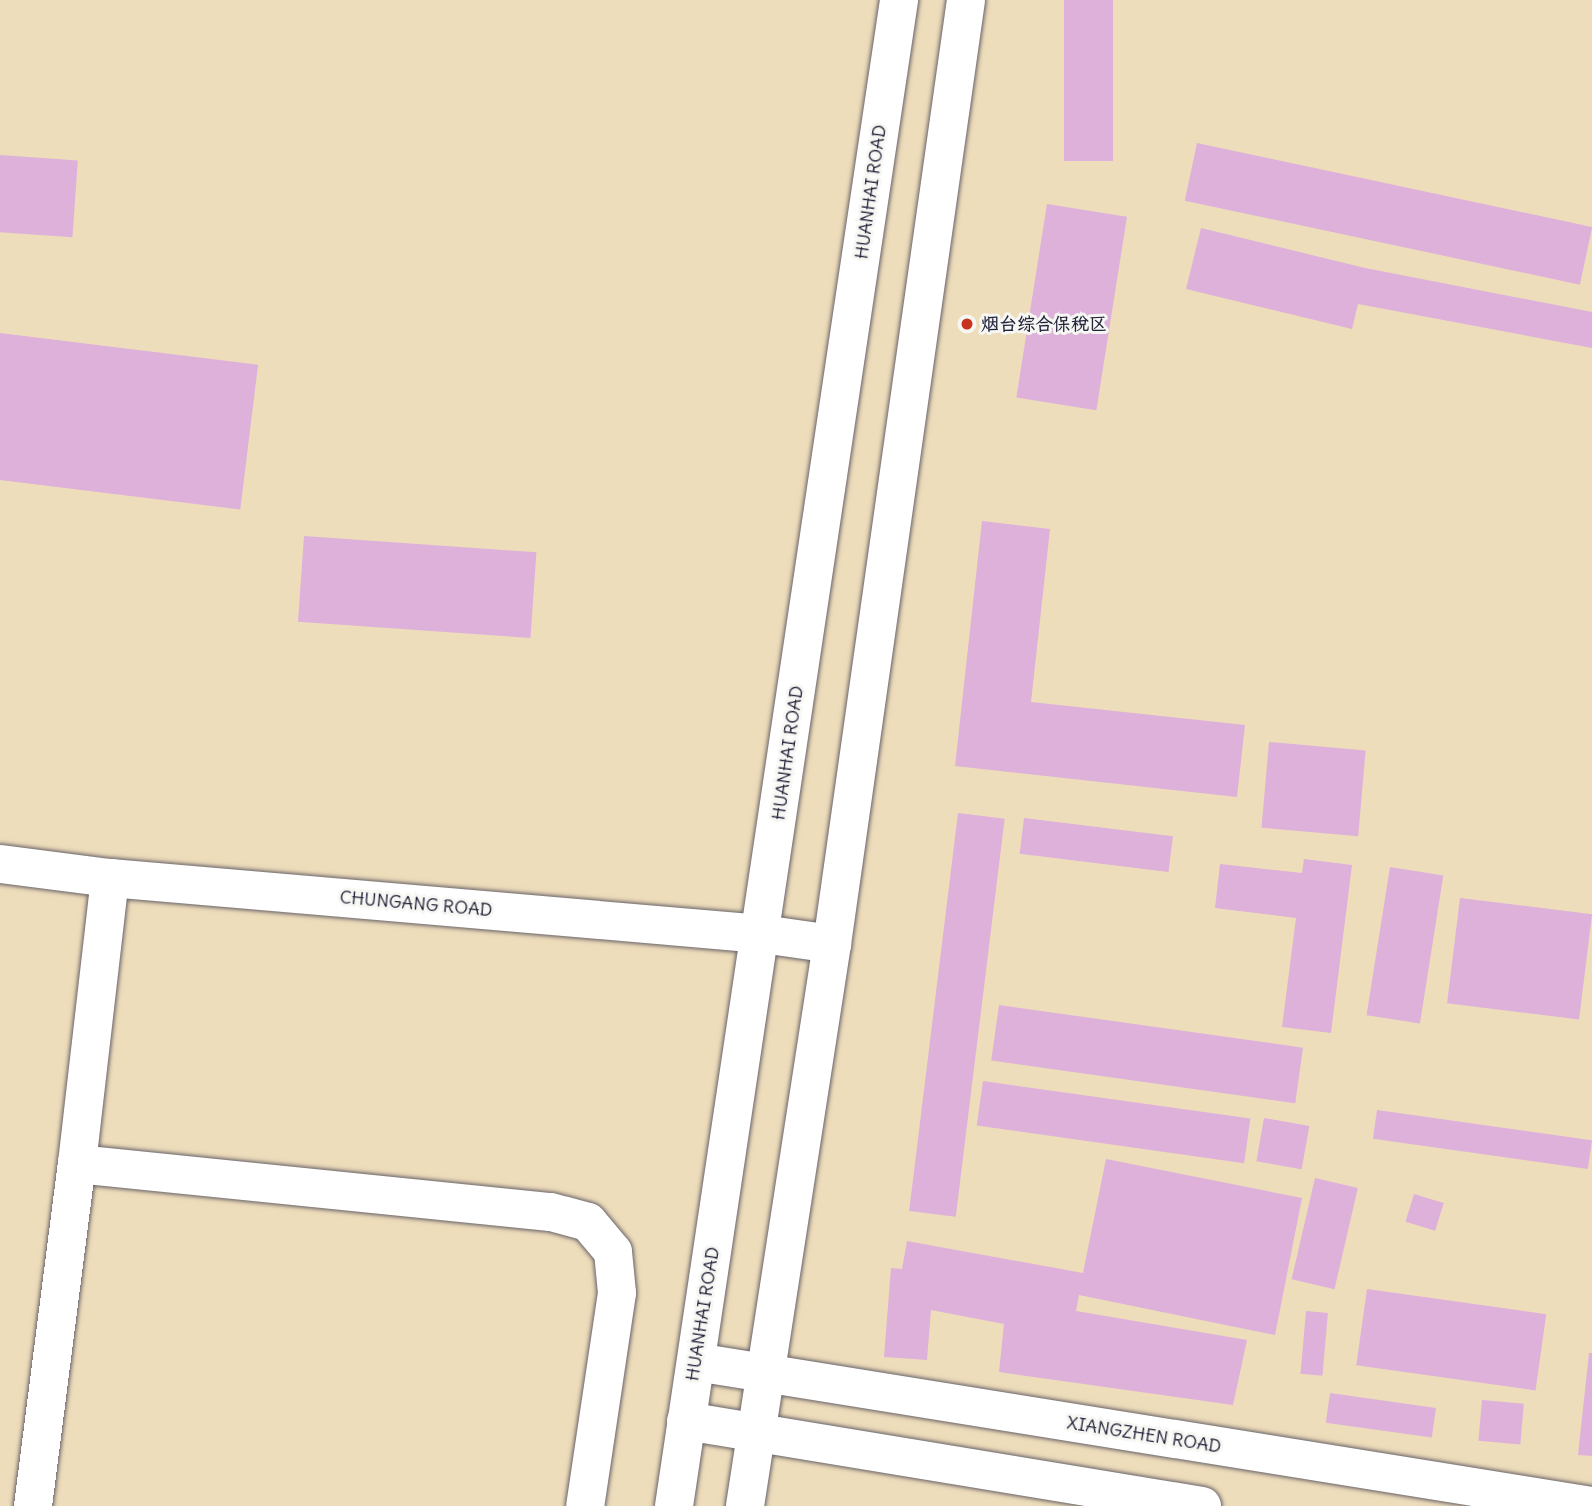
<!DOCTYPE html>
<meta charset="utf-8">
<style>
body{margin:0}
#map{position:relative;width:1592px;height:1506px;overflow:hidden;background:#edb;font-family:Delius,"LXGW WenKai TC",sans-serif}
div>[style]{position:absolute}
.building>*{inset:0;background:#ddb1da;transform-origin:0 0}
.roads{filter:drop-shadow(0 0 2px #696368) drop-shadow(0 0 2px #696368)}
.minor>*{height:38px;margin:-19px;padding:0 19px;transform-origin:19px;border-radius:19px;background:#fff}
.major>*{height:38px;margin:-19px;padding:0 19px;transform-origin:19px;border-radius:19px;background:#fff}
.dots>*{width:19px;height:19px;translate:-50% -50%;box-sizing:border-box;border:4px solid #f6f6f2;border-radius:50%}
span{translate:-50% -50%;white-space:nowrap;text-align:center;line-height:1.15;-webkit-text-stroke:6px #f6f6f2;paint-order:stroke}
.street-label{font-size:18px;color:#22223b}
.poi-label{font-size:18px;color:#22223b;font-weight:700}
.left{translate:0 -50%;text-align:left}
</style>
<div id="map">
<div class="building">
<div style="left:1064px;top:0;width:49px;height:161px"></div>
<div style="left:1197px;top:143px;width:404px;height:59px;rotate:12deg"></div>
<div style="left:0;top:155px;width:78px;height:77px;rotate:4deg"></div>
<div style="left:1047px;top:204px;width:81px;height:196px;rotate:9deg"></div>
<div style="clip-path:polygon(1201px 228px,1365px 268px,1592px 312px,1592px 348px,1358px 304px,1352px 329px,1186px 289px)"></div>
<div style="left:0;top:333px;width:260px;height:146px;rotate:7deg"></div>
<div style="clip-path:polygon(982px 521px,1050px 529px,1031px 702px,1245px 725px,1237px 797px,955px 766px)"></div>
<div style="left:304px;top:536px;width:233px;height:86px;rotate:4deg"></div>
<div style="left:1269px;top:742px;width:97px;height:86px;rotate:5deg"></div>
<div style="left:958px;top:813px;width:47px;height:401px;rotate:7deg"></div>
<div style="left:1024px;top:818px;width:150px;height:36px;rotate:7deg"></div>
<div style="clip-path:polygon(1304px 859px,1352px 865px,1331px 1033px,1282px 1027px,1296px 918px,1215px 908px,1220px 864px,1302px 873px)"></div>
<div style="left:1390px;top:867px;width:54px;height:150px;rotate:9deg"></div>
<div style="left:1460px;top:898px;width:133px;height:106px;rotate:7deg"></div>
<div style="left:999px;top:1005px;width:307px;height:56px;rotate:8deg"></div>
<div style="left:983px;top:1081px;width:270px;height:45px;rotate:8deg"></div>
<div style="left:1377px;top:1110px;width:217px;height:29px;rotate:8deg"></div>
<div style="left:1264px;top:1118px;width:46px;height:44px;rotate:10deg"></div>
<div style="clip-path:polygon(1106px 1159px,1302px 1198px,1275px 1335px,1079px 1295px,1076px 1311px,1247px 1340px,1233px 1405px,999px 1372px,1004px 1324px,931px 1310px,927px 1360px,884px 1357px,891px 1268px,902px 1269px,907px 1241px,1083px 1273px)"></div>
<div style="left:1315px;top:1178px;width:44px;height:104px;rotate:13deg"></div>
<div style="left:1414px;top:1194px;width:31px;height:29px;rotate:17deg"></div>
<div style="left:1367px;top:1289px;width:181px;height:77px;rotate:8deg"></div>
<div style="left:1306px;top:1311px;width:22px;height:63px;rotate:5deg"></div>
<div style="clip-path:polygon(1589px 1353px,1592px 1353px,1592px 1456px,1578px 1455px)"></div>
<div style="left:1330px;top:1393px;width:107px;height:30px;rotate:8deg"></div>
<div style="left:1482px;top:1400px;width:42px;height:41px;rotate:5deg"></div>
</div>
<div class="roads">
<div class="minor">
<div style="left:0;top:864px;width:111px;rotate:7.3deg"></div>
<div style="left:110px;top:878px;width:654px;rotate:4.91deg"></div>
<div style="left:762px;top:934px;width:71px;rotate:8.1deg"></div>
<div style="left:110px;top:878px;width:288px;rotate:96.6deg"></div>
<div style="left:77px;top:1164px;width:476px;rotate:5.8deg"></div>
<div style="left:551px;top:1212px;width:38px;rotate:15deg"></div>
<div style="left:588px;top:1222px;width:39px;rotate:50deg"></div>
<div style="left:613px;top:1252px;width:41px;rotate:84.4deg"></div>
<div style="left:617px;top:1293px;width:215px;rotate:98.5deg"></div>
<div style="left:696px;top:1362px;width:907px;rotate:9.13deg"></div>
<div style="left:686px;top:1421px;width:523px;rotate:9.35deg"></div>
<div style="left:33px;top:1506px;width:345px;rotate:-82.7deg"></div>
</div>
<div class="major">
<div style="left:674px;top:1506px;width:1523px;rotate:-81.5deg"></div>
<div style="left:745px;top:1506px;width:569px;rotate:-81.2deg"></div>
<div style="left:832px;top:944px;width:953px;rotate:-81.92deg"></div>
</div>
</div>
<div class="dots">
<div style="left:967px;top:324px;background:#c8321e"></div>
</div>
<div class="street-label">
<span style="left:871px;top:192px;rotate:-82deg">HUANHAI ROAD</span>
<span style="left:788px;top:753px;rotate:-82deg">HUANHAI ROAD</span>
<span style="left:416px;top:904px;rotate:5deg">CHUNGANG ROAD</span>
<span style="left:703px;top:1314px;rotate:-81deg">HUANHAI ROAD</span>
<span style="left:1144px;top:1435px;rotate:9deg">XIANGZHEN ROAD</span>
</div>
<div class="poi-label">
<span class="left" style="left:981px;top:324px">烟台综合保税区</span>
</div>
</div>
